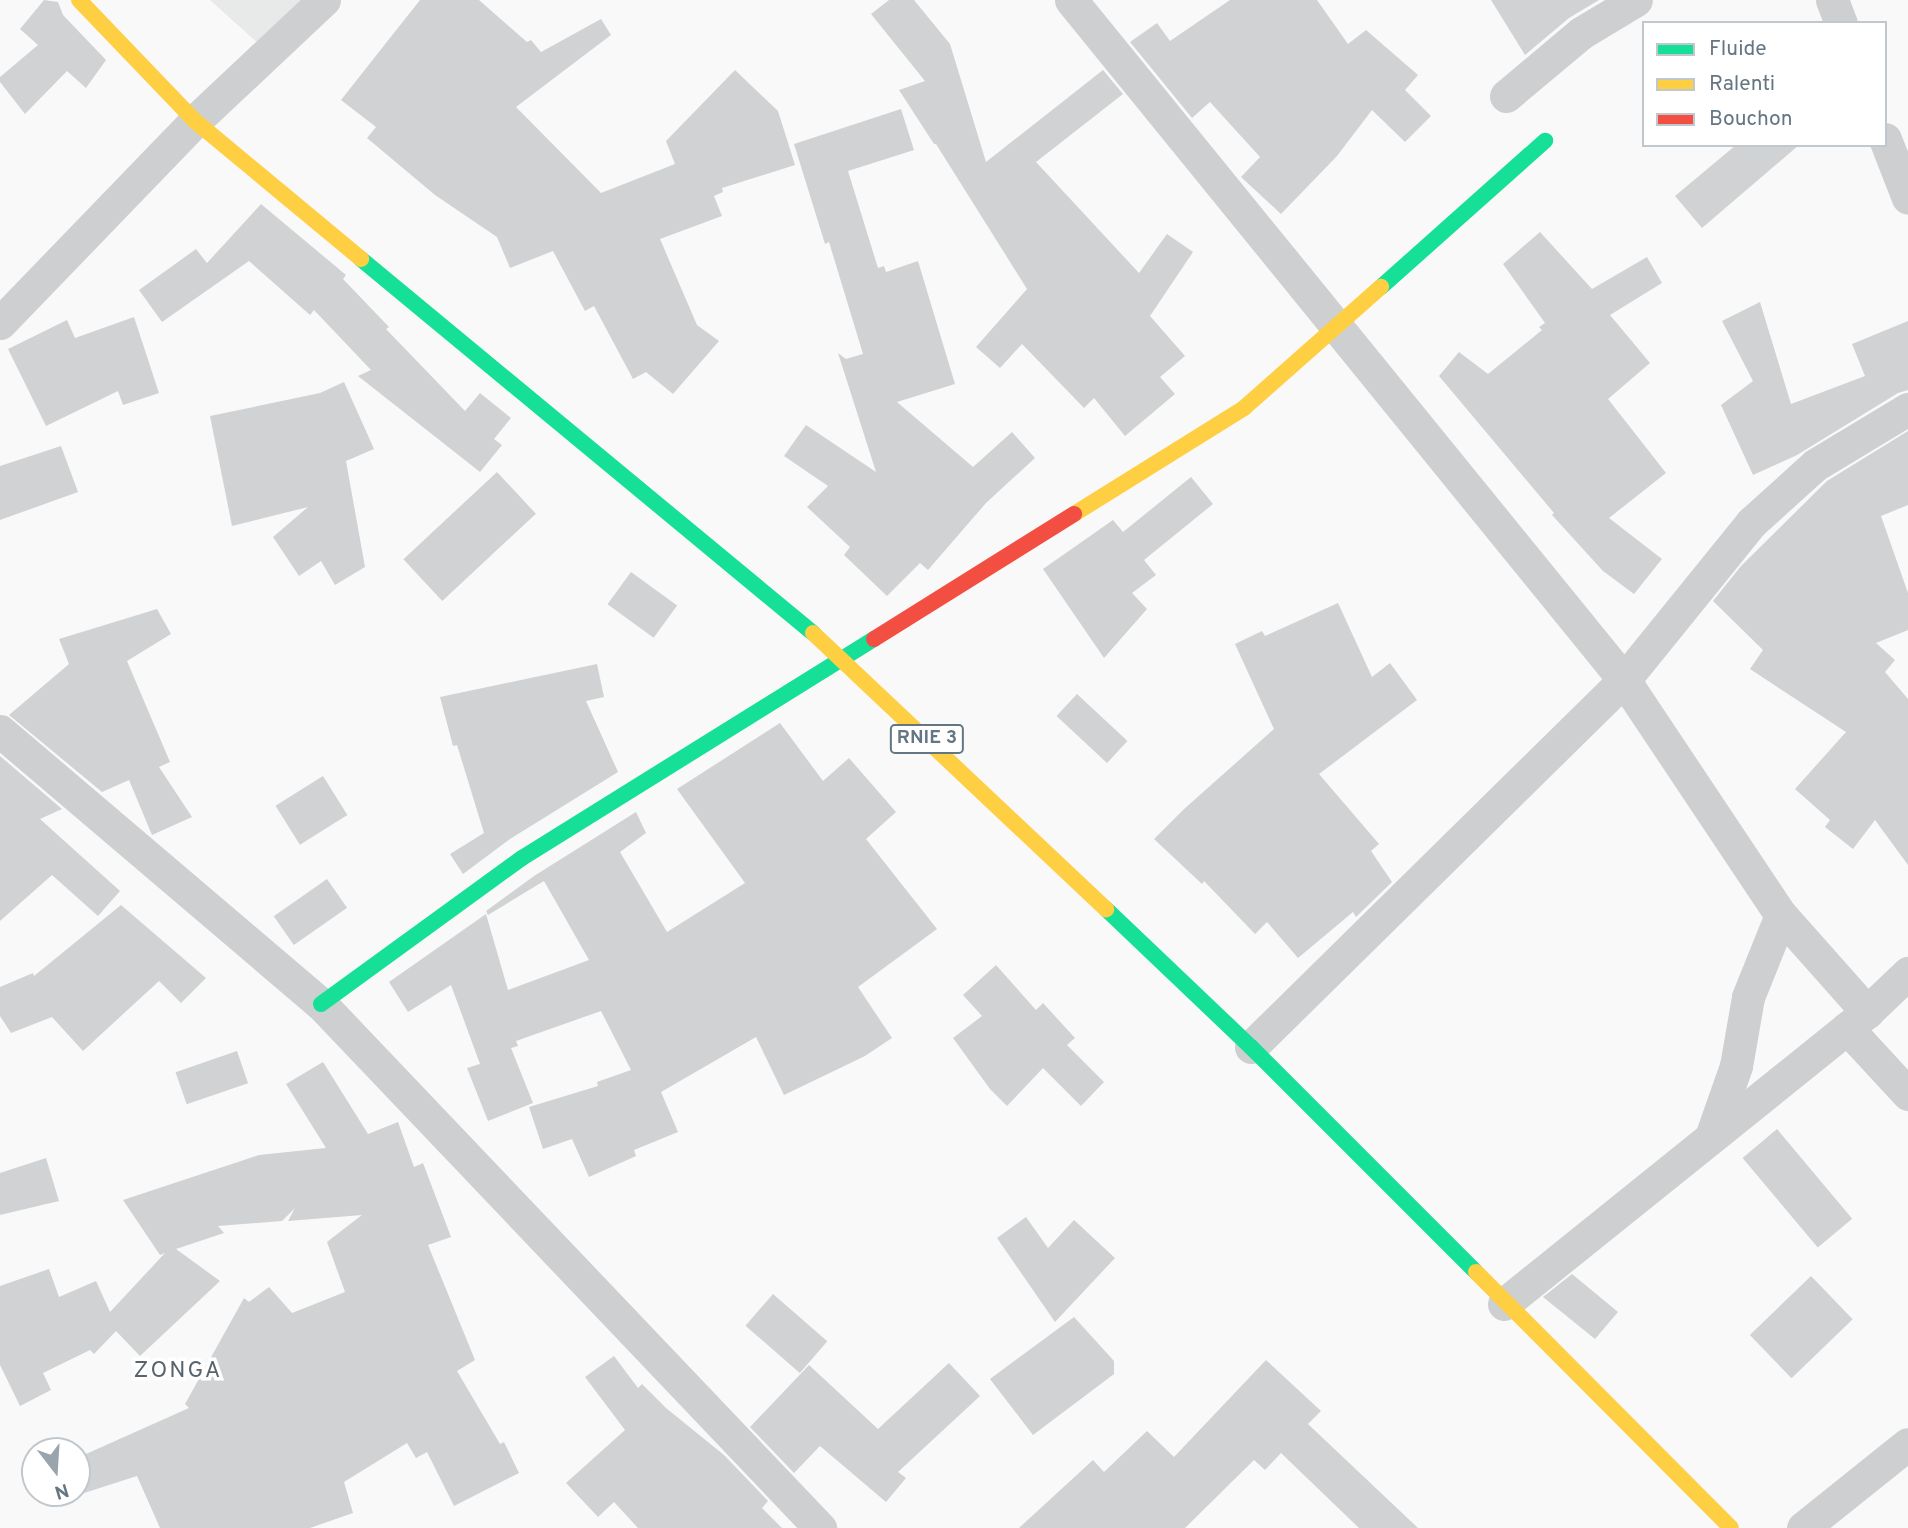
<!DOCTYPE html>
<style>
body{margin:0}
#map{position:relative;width:1908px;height:1528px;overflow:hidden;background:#f9f9f9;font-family:Overpass,sans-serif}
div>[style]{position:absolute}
.built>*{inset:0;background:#e8e9e9}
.building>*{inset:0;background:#d0d2d3;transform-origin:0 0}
.street>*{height:33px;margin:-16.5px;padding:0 16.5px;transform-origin:16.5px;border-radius:16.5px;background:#cecfd0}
.fast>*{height:16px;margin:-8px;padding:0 8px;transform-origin:8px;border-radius:8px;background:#16e098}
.slow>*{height:16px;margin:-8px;padding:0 8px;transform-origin:8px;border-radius:8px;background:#ffcf43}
.jam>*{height:16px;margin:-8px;padding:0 8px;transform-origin:8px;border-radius:8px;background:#f24e42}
span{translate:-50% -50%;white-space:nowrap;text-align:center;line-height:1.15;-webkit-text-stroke:7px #fff;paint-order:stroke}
.shield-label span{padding:2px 5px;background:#fff;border:2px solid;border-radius:5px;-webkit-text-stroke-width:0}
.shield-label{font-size:19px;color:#657683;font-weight:700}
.neighbourhood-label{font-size:23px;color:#57646e;letter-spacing:2px}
.legend{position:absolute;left:1642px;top:21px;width:245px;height:126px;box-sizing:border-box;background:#fff;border:2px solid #c1c8cd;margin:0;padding:9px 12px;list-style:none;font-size:21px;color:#657683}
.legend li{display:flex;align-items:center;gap:14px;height:35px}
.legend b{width:35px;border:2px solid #c1c8cd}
.north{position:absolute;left:21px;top:1437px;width:70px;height:70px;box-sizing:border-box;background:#fff;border:2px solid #c1c8cd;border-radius:50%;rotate:163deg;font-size:19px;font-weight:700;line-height:28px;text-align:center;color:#657683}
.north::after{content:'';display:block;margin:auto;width:24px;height:32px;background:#99a4ac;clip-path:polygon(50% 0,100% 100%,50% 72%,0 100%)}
</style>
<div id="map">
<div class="built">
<div style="clip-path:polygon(210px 0,320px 0,273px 57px)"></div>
</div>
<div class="building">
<div style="clip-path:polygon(44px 0,58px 2px,63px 15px,106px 60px,86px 88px,67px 71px,25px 114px,0 82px,0 77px,38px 45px,20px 29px)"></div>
<div style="clip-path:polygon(420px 0,479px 0,527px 42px,531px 40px,541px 52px,601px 19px,611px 35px,516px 107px,601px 193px,675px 164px,666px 141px,735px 70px,778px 111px,795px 165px,722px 188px,723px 192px,714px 196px,722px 216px,660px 239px,697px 325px,719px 341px,673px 394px,646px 372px,633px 379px,594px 306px,585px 311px,553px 251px,510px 268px,497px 237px,435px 195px,367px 138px,376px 127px,341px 100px)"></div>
<div style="clip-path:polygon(889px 0,914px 0,950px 44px,986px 162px,1103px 70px,1123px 94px,1036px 162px,1139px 273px,1167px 234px,1193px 252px,1150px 316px,1185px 356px,1160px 377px,1175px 394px,1125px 436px,1094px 398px,1084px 408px,1022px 344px,1000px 368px,976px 347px,1027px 289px,936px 144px,934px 144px,899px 90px,925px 81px,871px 14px)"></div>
<div style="clip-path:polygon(1230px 0,1317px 0,1348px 44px,1366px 30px,1418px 75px,1405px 90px,1431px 116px,1405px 142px,1372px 110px,1337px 156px,1281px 214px,1241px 177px,1260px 157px,1210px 102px,1192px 118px,1130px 42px,1157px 23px,1170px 41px)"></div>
<div style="clip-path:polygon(1491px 0,1599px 0,1569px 18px,1525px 55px)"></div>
<div style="clip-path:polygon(901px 109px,914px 150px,848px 171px,878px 268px,884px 266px,886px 272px,918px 261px,955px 384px,897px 402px,973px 467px,1012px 432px,1035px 458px,986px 503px,928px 570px,920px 563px,887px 596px,844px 555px,850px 547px,807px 507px,828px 486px,784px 456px,806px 425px,876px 472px,838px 353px,846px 359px,863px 354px,829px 242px,825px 244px,794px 144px)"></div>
<div style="clip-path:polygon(1736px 145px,1799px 145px,1702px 228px,1675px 196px)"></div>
<div style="clip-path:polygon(261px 204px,346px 275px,343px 279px,389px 327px,386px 329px,465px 411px,480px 393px,511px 418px,494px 439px,502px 445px,480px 472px,358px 376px,371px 370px,314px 310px,310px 315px,249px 261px,162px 322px,139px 290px,196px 249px,207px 263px)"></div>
<div style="clip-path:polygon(1540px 232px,1592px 289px,1647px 257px,1662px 283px,1610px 315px,1650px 363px,1608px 399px,1666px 473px,1609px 518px,1662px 559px,1634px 594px,1603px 571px,1552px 515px,1554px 513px,1439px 376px,1459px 352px,1488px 374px,1542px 330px,1539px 327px,1545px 323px,1503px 264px)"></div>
<div style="clip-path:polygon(1760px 302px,1791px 404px,1865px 376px,1852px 344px,1908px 321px,1908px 390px,1898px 393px,1797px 455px,1753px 475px,1721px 405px,1753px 381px,1722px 321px)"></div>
<div style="clip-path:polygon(134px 317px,159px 393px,123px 405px,118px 391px,46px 426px,8px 349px,67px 320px,75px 338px)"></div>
<div style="clip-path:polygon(344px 382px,374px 449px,346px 461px,365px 567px,335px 585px,321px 561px,299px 576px,273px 537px,308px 507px,232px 526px,210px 416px,320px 393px)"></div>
<div style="clip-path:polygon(1908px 431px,1908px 505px,1881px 516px,1908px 593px,1908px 630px,1876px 643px,1895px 660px,1885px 672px,1908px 699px,1908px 865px,1875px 820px,1853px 849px,1825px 827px,1830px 820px,1795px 789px,1846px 732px,1750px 669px,1763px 650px,1713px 601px,1741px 566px,1827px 481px)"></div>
<div style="clip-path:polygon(61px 446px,78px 492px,0 520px,0 466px)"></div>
<div style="left:497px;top:472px;width:57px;height:128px;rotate:47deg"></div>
<div style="clip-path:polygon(1191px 477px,1213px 504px,1144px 560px,1156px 575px,1132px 593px,1147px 609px,1104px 658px,1043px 569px,1113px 520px,1123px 532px)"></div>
<div style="left:631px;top:572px;width:57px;height:40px;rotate:36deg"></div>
<div style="clip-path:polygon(1338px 603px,1372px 677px,1390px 663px,1417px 700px,1319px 774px,1379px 844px,1371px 851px,1392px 882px,1356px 917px,1353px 912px,1298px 958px,1267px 922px,1255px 934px,1204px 881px,1202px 884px,1154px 839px,1183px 810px,1274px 729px,1235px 644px,1262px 631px,1265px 636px)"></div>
<div style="clip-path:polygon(157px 609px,171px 634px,127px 661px,170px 762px,159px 767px,192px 817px,152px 835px,129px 780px,102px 792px,9px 715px,69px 664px,59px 639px)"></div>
<div style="clip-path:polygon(597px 664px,604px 697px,586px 701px,618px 772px,510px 839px,463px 874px,450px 854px,484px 833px,457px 745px,453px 746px,440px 697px)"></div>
<div style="left:1077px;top:694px;width:69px;height:30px;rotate:43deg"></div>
<div style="clip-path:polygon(780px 723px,823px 781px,849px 758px,896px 812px,866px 839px,937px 929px,858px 987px,892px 1038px,865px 1056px,784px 1095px,756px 1037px,661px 1092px,678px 1132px,634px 1150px,636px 1156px,589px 1177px,572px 1139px,543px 1149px,529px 1107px,598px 1086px,597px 1082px,631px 1070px,601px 1011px,516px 1041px,518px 1046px,511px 1048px,533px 1103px,488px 1121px,467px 1068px,480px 1064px,451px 985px,408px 1012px,389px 982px,486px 914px,508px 990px,589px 960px,544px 881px,488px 915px,486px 911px,534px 876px,636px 812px,646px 833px,620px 852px,667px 932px,745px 883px,677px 789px)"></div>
<div style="clip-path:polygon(0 756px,62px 809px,40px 819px,120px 891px,98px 916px,52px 875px,0 921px)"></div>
<div style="left:323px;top:776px;width:46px;height:56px;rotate:58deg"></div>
<div style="left:327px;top:879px;width:35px;height:65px;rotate:55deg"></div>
<div style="clip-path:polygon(121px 905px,206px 978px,181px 1003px,159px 981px,83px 1051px,52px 1017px,11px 1033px,0 1016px,0 987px,33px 973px,34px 976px)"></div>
<div style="clip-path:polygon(996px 965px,1036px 1010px,1043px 1003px,1075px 1038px,1067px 1045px,1104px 1082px,1081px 1106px,1043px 1068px,1007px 1106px,990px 1089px,953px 1038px,982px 1016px,963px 995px)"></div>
<div style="left:237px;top:1051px;width:34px;height:65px;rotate:71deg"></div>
<div style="clip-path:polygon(323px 1062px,368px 1134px,398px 1122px,414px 1167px,423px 1163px,451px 1237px,428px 1245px,475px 1360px,457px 1371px,500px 1444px,504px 1442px,519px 1473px,454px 1506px,427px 1452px,416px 1458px,407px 1443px,344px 1482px,353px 1513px,310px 1528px,160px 1528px,137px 1476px,81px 1494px,77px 1458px,189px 1408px,185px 1404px,244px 1298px,249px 1302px,269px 1287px,292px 1313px,345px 1292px,327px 1242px,362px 1215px,288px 1221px,295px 1208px,282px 1221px,218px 1226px,224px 1233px,176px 1249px,220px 1281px,140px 1356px,116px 1331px,94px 1354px,90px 1350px,43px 1373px,51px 1390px,20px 1406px,0 1365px,0 1286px,49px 1269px,59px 1297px,96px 1281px,110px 1312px,165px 1253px,160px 1255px,123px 1200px,259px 1155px,326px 1148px,286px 1084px)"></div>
<div style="left:1777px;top:1129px;width:117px;height:45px;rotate:50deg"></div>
<div style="clip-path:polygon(46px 1158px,59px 1201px,0 1215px,0 1173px)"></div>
<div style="clip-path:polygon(1026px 1217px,1048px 1248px,1074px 1220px,1115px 1258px,1055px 1322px,997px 1238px)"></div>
<div style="clip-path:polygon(1572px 1274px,1618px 1312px,1595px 1339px,1543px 1297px)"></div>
<div style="left:1811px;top:1276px;width:60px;height:85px;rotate:46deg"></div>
<div style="left:773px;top:1294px;width:72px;height:42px;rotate:41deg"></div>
<div style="clip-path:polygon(1074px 1317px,1114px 1361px,1114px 1374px,1033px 1435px,990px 1379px)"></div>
<div style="clip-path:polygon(614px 1356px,638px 1388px,642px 1384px,666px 1408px,724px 1455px,768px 1501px,762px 1508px,782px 1528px,638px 1528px,614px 1502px,598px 1517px,566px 1483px,625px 1430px,585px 1377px)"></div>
<div style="clip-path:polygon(1266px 1360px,1321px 1411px,1308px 1424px,1418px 1528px,1359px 1528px,1281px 1453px,1265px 1470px,1254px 1460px,1185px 1528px,1019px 1528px,1093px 1460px,1104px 1472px,1147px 1431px,1174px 1457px)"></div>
<div style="clip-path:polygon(949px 1363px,980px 1396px,898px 1472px,906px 1478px,886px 1502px,820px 1446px,794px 1473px,750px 1427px,809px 1365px,878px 1429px)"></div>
</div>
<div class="street">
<div style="left:1071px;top:0;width:876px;rotate:50.88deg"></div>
<div style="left:1624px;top:680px;width:283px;rotate:56.3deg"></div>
<div style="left:1832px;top:0;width:25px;rotate:69deg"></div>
<div style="left:1506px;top:96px;width:98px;rotate:-40deg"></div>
<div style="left:1581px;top:33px;width:64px;rotate:-31deg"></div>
<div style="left:1885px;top:139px;width:63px;rotate:68.7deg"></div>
<div style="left:0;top:323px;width:281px;rotate:-46deg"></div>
<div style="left:195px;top:121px;width:177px;rotate:-43.2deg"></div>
<div style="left:0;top:731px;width:421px;rotate:40.4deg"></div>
<div style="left:321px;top:1004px;width:724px;rotate:46.4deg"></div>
<div style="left:1847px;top:1028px;width:90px;rotate:47.3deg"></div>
<div style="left:1251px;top:1047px;width:523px;rotate:-44.54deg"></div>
<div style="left:1624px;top:680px;width:203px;rotate:-51deg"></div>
<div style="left:1752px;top:522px;width:85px;rotate:-42.1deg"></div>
<div style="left:1815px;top:465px;width:109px;rotate:-31.1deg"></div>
<div style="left:1711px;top:1137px;width:75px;rotate:-70.6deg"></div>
<div style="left:1736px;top:1066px;width:70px;rotate:-80.1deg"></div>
<div style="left:1748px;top:997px;width:88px;rotate:-68.1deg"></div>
<div style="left:1781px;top:915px;width:130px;rotate:48.4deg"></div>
<div style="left:1504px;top:1304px;width:466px;rotate:-38.8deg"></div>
<div style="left:1867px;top:1012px;width:57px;rotate:-43.6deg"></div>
<div style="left:1803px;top:1528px;width:134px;rotate:-38.7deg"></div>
</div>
<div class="fast">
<div style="left:361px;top:259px;width:587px;rotate:39.61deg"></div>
<div style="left:1381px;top:287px;width:220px;rotate:-41.7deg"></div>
<div style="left:1106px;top:909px;width:200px;rotate:43.6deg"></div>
<div style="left:1251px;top:1047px;width:318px;rotate:45deg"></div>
<div style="left:321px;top:1004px;width:248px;rotate:-36deg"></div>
<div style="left:522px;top:858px;width:415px;rotate:-31.9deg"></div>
</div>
<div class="slow">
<div style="left:79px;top:0;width:168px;rotate:46.2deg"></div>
<div style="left:195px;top:121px;width:216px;rotate:39.7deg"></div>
<div style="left:1074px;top:514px;width:200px;rotate:-31.9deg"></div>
<div style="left:1244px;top:408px;width:183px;rotate:-41.5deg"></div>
<div style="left:813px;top:633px;width:403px;rotate:43.3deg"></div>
<div style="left:1476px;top:1272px;width:361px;rotate:45.1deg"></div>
</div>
<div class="jam">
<div style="left:874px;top:639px;width:236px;rotate:-32deg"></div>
</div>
<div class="shield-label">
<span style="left:927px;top:739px">RNIE 3</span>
</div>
<div class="neighbourhood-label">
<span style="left:178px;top:1372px">ZONGA</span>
</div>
<ul class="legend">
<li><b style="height:9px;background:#16e098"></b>Fluide</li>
<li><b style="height:9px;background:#ffcf43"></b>Ralenti</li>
<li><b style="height:9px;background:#f24e42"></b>Bouchon</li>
</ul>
<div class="north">N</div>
</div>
